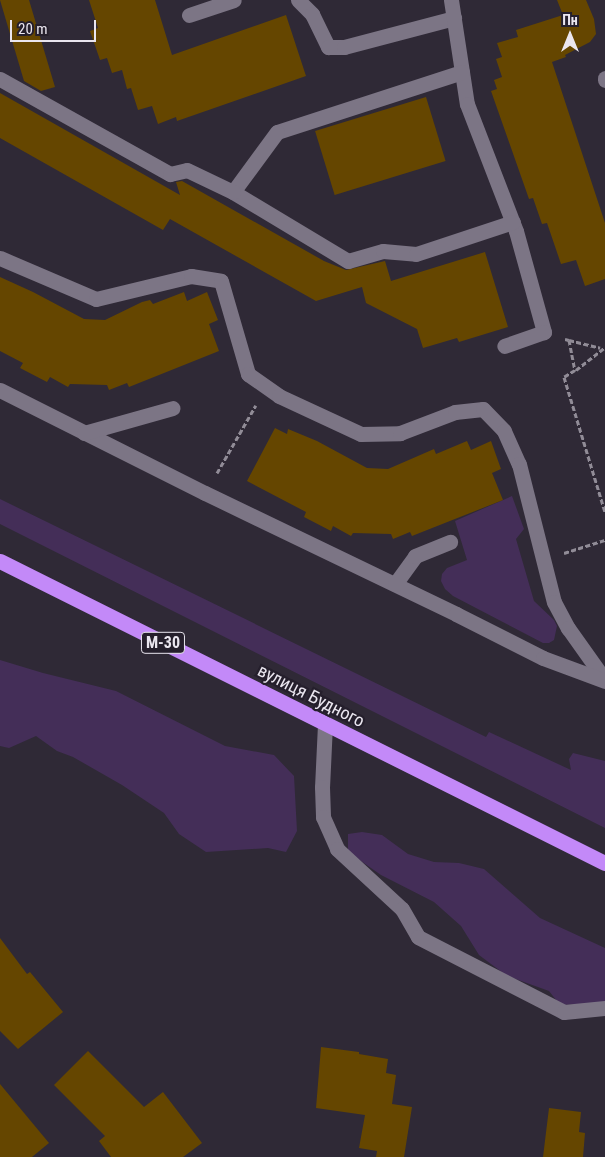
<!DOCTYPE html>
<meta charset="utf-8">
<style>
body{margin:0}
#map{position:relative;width:605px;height:1157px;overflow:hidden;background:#2f2936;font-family:"Roboto Condensed",sans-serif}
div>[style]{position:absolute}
.green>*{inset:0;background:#442e58}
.building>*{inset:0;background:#654600;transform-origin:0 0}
.path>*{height:3px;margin-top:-1.5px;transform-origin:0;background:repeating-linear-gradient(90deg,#918c97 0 5px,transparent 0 7.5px)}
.lane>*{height:15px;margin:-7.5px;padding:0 7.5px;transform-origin:7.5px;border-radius:7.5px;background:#7c7585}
.highway>*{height:15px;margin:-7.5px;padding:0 7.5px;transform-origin:7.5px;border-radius:7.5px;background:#c389f8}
span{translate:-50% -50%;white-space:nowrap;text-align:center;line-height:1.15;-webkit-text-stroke:4.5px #251f2c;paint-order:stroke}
.shield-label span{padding:1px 4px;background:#251f2c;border:1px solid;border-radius:4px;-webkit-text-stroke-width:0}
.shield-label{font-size:16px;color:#eae6ef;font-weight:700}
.street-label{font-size:18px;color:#eae6ef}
.north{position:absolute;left:545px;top:10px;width:50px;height:50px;-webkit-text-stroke:4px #251f2c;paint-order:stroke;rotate:0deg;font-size:14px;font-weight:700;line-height:20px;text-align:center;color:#eae6ef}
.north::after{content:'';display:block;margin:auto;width:18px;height:22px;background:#eae6ef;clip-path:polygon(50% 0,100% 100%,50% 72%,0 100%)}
.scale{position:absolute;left:10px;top:20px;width:86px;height:22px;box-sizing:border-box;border:2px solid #eae6ef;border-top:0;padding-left:6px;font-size:15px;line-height:18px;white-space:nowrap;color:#eae6ef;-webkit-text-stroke:4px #251f2c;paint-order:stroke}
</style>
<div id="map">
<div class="green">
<div style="clip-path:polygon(512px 496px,524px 529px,516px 539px,534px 601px,554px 620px,557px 626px,554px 640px,549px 643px,543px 643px,453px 596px,445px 589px,441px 581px,442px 574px,447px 568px,467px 560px,455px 521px)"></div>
<div style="clip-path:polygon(0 499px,486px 737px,489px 732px,571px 770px,569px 759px,573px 753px,605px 761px,605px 828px,0 524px)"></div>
<div style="clip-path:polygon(0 660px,43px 673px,116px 691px,225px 746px,274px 755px,294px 776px,297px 831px,286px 852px,268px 848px,206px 852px,179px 834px,164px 813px,122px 785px,73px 757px,57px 751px,36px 736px,9px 748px,0 746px)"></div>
<div style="clip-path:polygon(362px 832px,382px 835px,408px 854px,434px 862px,459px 863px,484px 869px,540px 918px,605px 948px,605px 1003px,560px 1005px,549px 991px,507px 976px,479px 955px,461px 926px,434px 902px,381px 875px,348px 852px,348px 834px)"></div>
</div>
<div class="building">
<div style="clip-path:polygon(0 0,29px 0,55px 87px,41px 91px,24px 81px)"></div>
<div style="clip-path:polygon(89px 0,155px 0,172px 55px,286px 15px,306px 76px,177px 121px,176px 117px,158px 124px,152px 106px,138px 110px,131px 88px,127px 89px,122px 70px,112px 73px,107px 58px,100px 60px,90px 31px,98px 28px)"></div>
<div style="clip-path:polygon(557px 0,586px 0,594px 19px,596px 34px,590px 42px,565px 55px,566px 57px,552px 62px,605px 223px,605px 279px,585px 286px,576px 260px,561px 264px,547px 223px,542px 224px,533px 198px,529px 199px,491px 91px,497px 89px,494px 80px,502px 77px,496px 59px,502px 57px,497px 43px,518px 37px,516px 30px,563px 15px)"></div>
<div style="clip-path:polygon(0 93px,180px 195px,176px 182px,182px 181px,324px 261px,346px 270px,385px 261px,391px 281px,485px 252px,508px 327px,459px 342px,457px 338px,423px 348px,417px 329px,366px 303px,362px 287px,316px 301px,170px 219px,163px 230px,0 138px)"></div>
<div style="left:426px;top:97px;width:67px;height:116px;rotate:73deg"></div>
<div style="clip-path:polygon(0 277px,33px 292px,84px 319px,105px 320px,142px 302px,150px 300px,153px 304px,184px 292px,187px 301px,207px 292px,218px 320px,209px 324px,219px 351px,129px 387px,127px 383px,109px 390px,107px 385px,70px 384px,68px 387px,50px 377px,47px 382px,20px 368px,23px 363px,0 351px)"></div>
<div style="clip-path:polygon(275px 428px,287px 434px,288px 429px,317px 441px,367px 468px,388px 469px,434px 449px,436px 454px,467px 441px,471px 450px,491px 441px,501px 469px,492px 473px,503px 500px,412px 536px,410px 532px,393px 539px,391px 534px,353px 533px,351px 536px,333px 526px,331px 531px,304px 517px,306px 512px,247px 481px)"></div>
<div style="clip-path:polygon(0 938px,27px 974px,30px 972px,63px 1012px,18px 1049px,0 1031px)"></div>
<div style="clip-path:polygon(321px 1047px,359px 1052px,359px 1054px,388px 1059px,386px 1073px,396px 1075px,392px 1104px,412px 1107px,404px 1157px,376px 1157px,377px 1151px,359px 1148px,365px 1115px,316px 1108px)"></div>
<div style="clip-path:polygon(88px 1051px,144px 1107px,163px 1092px,202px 1143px,183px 1157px,111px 1157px,99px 1141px,105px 1136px,54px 1085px)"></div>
<div style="clip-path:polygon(0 1084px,49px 1143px,32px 1157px,0 1157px)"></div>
<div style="clip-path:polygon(549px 1108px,581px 1112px,579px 1132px,585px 1133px,583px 1157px,543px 1157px)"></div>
</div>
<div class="path">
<div style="left:565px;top:339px;width:4px;rotate:14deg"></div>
<div style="left:569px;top:340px;width:31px;rotate:79deg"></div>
<div style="left:575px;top:370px;width:13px;rotate:148deg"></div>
<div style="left:564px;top:377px;width:141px;rotate:73.1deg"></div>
<div style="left:569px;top:340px;width:32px;rotate:14deg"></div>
<div style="left:576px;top:370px;width:37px;rotate:-38deg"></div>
<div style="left:217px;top:473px;width:78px;rotate:-60.2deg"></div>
<div style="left:564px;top:553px;width:43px;rotate:-17.6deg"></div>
</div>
<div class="lane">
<div style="left:298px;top:0;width:20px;rotate:45deg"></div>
<div style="left:312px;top:14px;width:37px;rotate:64deg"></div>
<div style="left:328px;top:47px;width:16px"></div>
<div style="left:344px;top:47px;width:114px;rotate:-14.8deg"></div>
<div style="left:451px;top:0;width:105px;rotate:81.3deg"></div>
<div style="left:467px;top:104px;width:136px;rotate:68.9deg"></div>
<div style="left:516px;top:231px;width:105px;rotate:74.5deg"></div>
<div style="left:544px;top:332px;width:42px;rotate:160.7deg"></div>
<div style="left:189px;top:15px;width:47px;rotate:-18.4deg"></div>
<div style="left:462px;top:72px;width:194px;rotate:162deg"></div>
<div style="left:277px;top:132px;width:74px;rotate:126.3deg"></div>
<div style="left:233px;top:192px;width:134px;rotate:31deg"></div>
<div style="left:348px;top:261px;width:36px;rotate:-16deg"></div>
<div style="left:383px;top:251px;width:33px;rotate:5deg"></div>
<div style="left:416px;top:254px;width:102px;rotate:-18.3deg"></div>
<div style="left:605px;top:78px;width:2px;rotate:90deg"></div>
<div style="left:0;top:79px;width:195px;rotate:29.2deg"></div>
<div style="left:170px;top:174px;width:17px;rotate:-13deg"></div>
<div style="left:187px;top:170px;width:51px;rotate:25.6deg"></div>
<div style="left:0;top:258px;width:104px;rotate:23.1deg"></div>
<div style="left:96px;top:299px;width:98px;rotate:-13.6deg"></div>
<div style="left:191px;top:276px;width:30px;rotate:9deg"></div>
<div style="left:221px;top:281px;width:97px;rotate:73.8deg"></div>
<div style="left:248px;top:374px;width:38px;rotate:35deg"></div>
<div style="left:279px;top:396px;width:90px;rotate:24.9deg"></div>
<div style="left:361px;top:434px;width:39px;rotate:-1deg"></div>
<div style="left:400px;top:433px;width:59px;rotate:-20.9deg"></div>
<div style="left:455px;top:412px;width:28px;rotate:-6deg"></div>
<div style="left:483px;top:409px;width:30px;rotate:46deg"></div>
<div style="left:504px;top:431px;width:36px;rotate:66deg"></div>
<div style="left:519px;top:464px;width:142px;rotate:75.8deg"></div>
<div style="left:554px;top:602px;width:30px;rotate:62deg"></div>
<div style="left:568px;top:628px;width:64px;rotate:54.6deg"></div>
<div style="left:0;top:390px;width:229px;rotate:26.7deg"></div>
<div style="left:205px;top:493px;width:279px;rotate:25.7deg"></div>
<div style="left:456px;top:614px;width:97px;rotate:26.8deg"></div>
<div style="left:543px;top:658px;width:66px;rotate:20.4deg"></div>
<div style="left:84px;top:433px;width:92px;rotate:-15.7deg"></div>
<div style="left:395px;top:584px;width:34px;rotate:-54deg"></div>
<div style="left:415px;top:556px;width:38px;rotate:-22deg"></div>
<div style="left:325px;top:724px;width:63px;rotate:92.7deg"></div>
<div style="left:322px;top:787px;width:30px;rotate:88deg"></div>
<div style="left:323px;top:817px;width:35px;rotate:66deg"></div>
<div style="left:337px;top:849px;width:88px;rotate:42.7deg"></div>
<div style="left:402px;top:909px;width:32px;rotate:60deg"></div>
<div style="left:418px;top:937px;width:164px;rotate:27.2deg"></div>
<div style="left:564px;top:1012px;width:41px;rotate:-5.6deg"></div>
</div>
<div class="highway">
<div style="left:0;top:561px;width:676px;rotate:26.53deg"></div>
</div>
<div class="shield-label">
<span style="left:163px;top:643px">М-30</span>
</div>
<div class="street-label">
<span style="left:311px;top:696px;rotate:27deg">вулиця Будного</span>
</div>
<div class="north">Пн</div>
<div class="scale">20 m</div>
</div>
